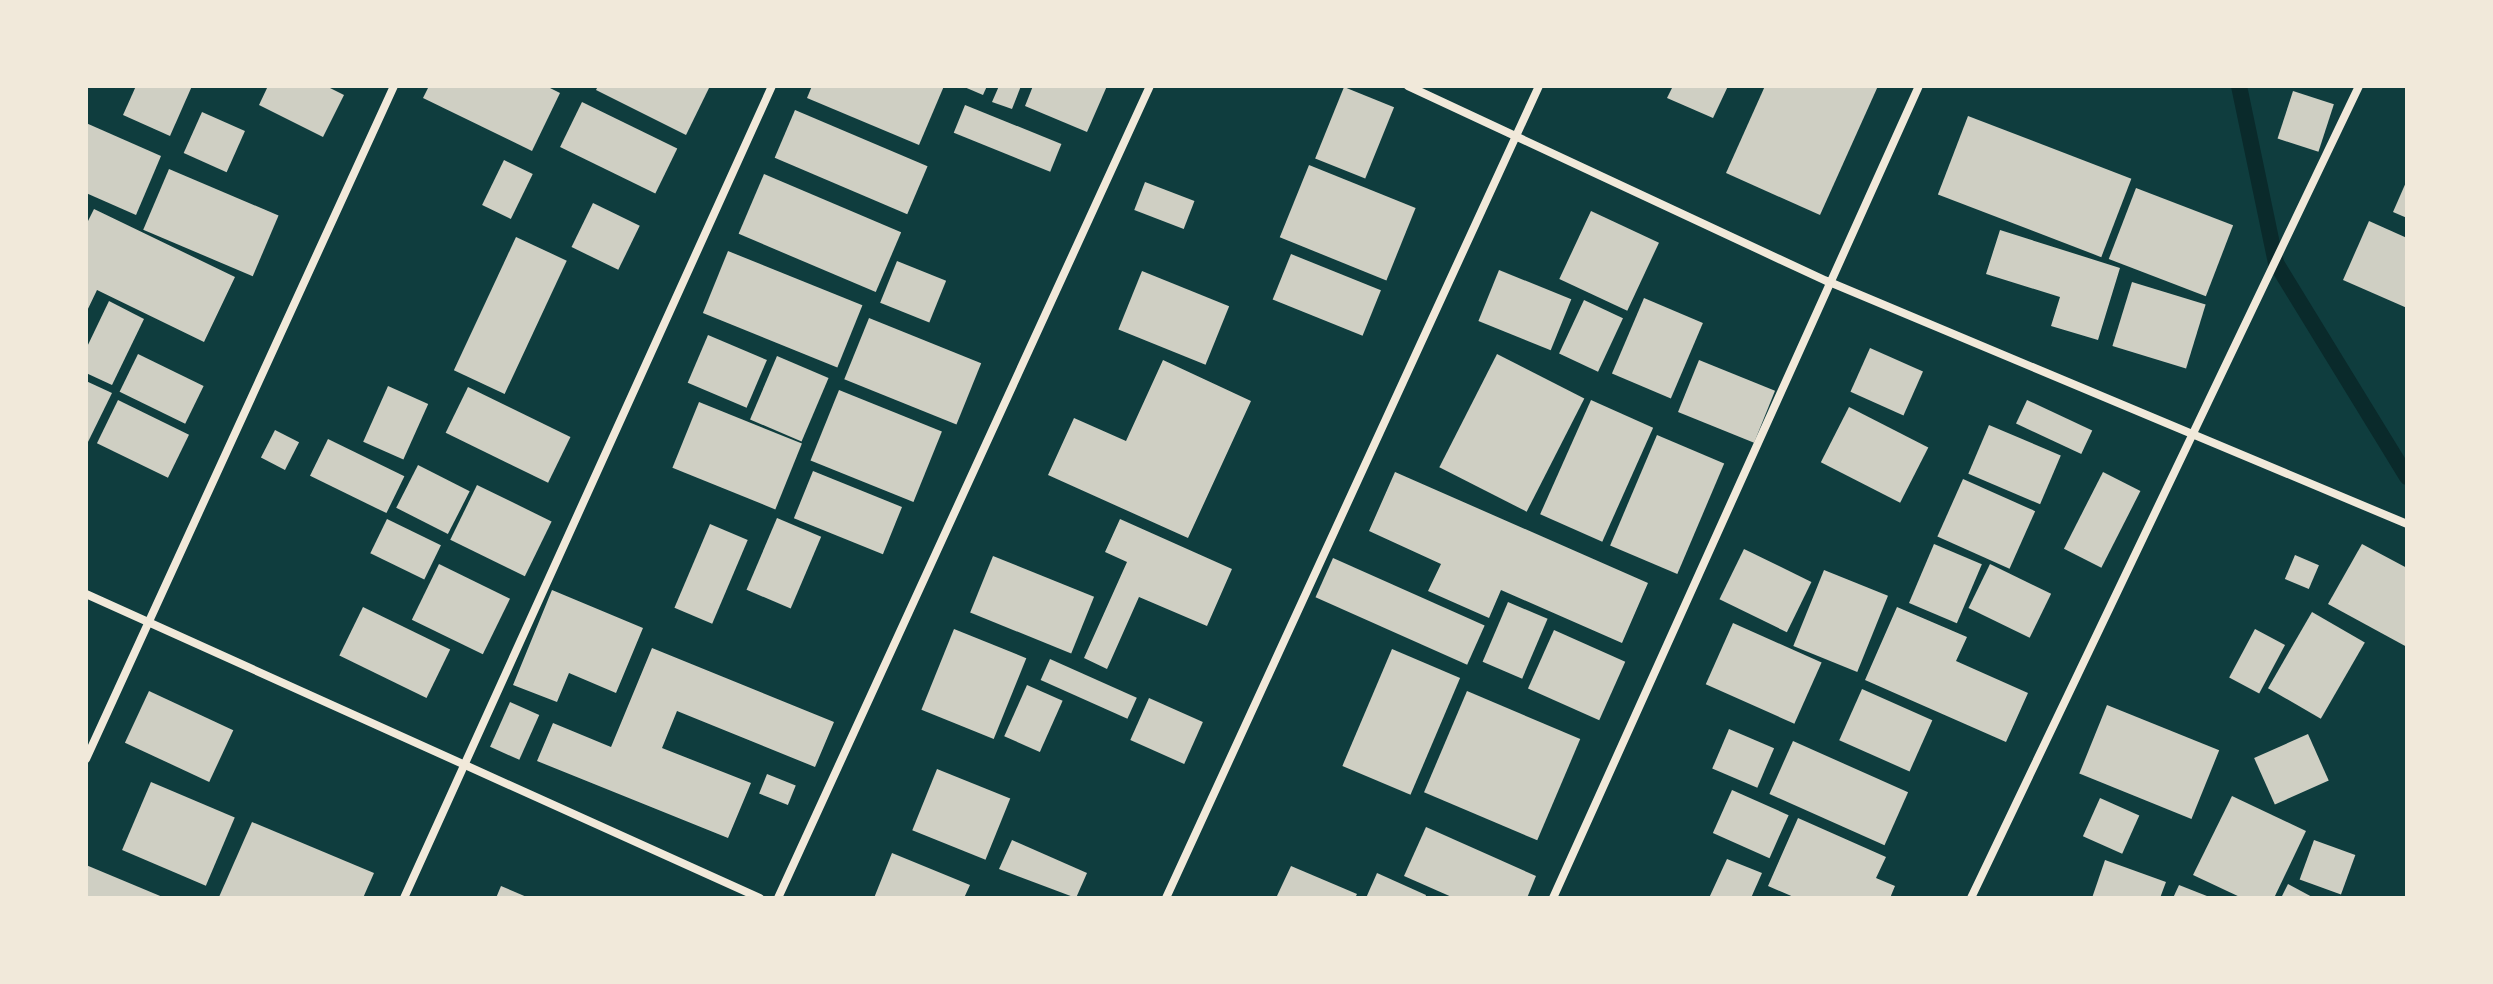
<!DOCTYPE html>
<style>
body{margin:0}
#map{position:relative;width:2493px;height:984px;overflow:hidden;background:#0f3d3e;font-family:"Exo 2",sans-serif}
div>[style]{position:absolute}
.stream>*{height:16px;margin:-8px;padding:0 8px;transform-origin:8px;border-radius:8px;background:#0a2a2b}
.building>*{inset:0;background:#cfcfc3;transform-origin:0 0}
.minor>*{height:8px;margin:-4px;padding:0 4px;transform-origin:4px;border-radius:4px;background:#f1e9da}
span{translate:-50% -50%;white-space:nowrap;text-align:center;line-height:1.15;-webkit-text-stroke:8px #f1e9da;paint-order:stroke}
.frame{position:absolute;inset:0;border:88px solid #f1e9da;pointer-events:none}
</style>
<div id="map">
<div class="stream">
<div style="left:2239px;top:86px;width:181px;rotate:78.2deg"></div>
<div style="left:2276px;top:263px;width:251px;rotate:58.5deg"></div>
</div>
<div class="building">
<div style="clip-path:polygon(136px 86px,192px 86px,170px 136px,123px 115px)"></div>
<div style="clip-path:polygon(268px 86px,326px 86px,344px 95px,323px 137px,259px 105px)"></div>
<div style="clip-path:polygon(429px 86px,546px 86px,560px 93px,532px 151px,423px 98px)"></div>
<div style="clip-path:polygon(598px 86px,710px 86px,686px 135px,596px 90px)"></div>
<div style="clip-path:polygon(812px 86px,944px 86px,919px 145px,807px 98px)"></div>
<div style="clip-path:polygon(962px 86px,987px 86px,983px 95px)"></div>
<div style="clip-path:polygon(999px 86px,1021px 86px,1012px 109px,992px 102px)"></div>
<div style="clip-path:polygon(1033px 86px,1107px 86px,1087px 132px,1025px 106px)"></div>
<div style="clip-path:polygon(1673px 86px,1728px 86px,1713px 118px,1667px 98px)"></div>
<div style="clip-path:polygon(1765px 86px,1878px 86px,1820px 215px,1726px 173px)"></div>
<div style="left:1344px;top:87px;width:54px;height:77px;rotate:22deg"></div>
<div style="left:2293px;top:91px;width:43px;height:50px;rotate:18deg"></div>
<div style="left:582px;top:102px;width:106px;height:50px;rotate:26deg"></div>
<div style="left:965px;top:105px;width:104px;height:30px;rotate:22deg"></div>
<div style="left:795px;top:110px;width:144px;height:52px;rotate:23deg"></div>
<div style="left:202px;top:112px;width:47px;height:45px;rotate:24deg"></div>
<div style="left:1968px;top:116px;width:175px;height:84px;rotate:21deg"></div>
<div style="clip-path:polygon(86px 123px,161px 156px,136px 215px,86px 193px)"></div>
<div style="left:504px;top:160px;width:32px;height:50px;rotate:26deg"></div>
<div style="left:1309px;top:165px;width:115px;height:78px;rotate:22deg"></div>
<div style="left:169px;top:169px;width:119px;height:66px;rotate:23deg"></div>
<div style="left:764px;top:174px;width:149px;height:65px;rotate:23deg"></div>
<div style="clip-path:polygon(2407px 180px,2407px 218px,2393px 212px)"></div>
<div style="left:1145px;top:182px;width:53px;height:30px;rotate:21deg"></div>
<div style="left:2136px;top:188px;width:104px;height:76px;rotate:21deg"></div>
<div style="left:593px;top:203px;width:52px;height:49px;rotate:26deg"></div>
<div style="clip-path:polygon(94px 209px,235px 277px,204px 342px,97px 290px,86px 313px,86px 225px)"></div>
<div style="left:1591px;top:211px;width:75px;height:75px;rotate:25deg"></div>
<div style="clip-path:polygon(2369px 221px,2407px 238px,2407px 308px,2343px 280px)"></div>
<div style="clip-path:polygon(2000px 230px,2120px 268px,2098px 340px,2051px 326px,2060px 297px,1986px 274px)"></div>
<div style="left:516px;top:237px;width:56px;height:147px;rotate:25deg"></div>
<div style="left:728px;top:251px;width:145px;height:67px;rotate:22deg"></div>
<div style="left:1291px;top:254px;width:97px;height:49px;rotate:22deg"></div>
<div style="left:897px;top:261px;width:53px;height:45px;rotate:22deg"></div>
<div style="left:1499px;top:270px;width:78px;height:55px;rotate:22deg"></div>
<div style="left:1142px;top:271px;width:94px;height:63px;rotate:22deg"></div>
<div style="left:2132px;top:282px;width:77px;height:67px;rotate:17deg"></div>
<div style="left:1644px;top:298px;width:64px;height:82px;rotate:23deg"></div>
<div style="left:1584px;top:300px;width:43px;height:59px;rotate:25deg"></div>
<div style="clip-path:polygon(109px 301px,144px 319px,112px 385px,86px 373px,86px 349px)"></div>
<div style="left:869px;top:318px;width:121px;height:66px;rotate:22deg"></div>
<div style="left:708px;top:335px;width:64px;height:52px;rotate:23deg"></div>
<div style="left:1870px;top:348px;width:58px;height:48px;rotate:24deg"></div>
<div style="left:138px;top:354px;width:73px;height:42px;rotate:26deg"></div>
<div style="left:1497px;top:354px;width:98px;height:127px;rotate:27deg"></div>
<div style="left:777px;top:356px;width:56px;height:69px;rotate:23deg"></div>
<div style="clip-path:polygon(1163px 360px,1251px 401px,1188px 538px,1048px 475px,1074px 418px,1126px 441px)"></div>
<div style="left:1699px;top:360px;width:82px;height:56px;rotate:22deg"></div>
<div style="clip-path:polygon(86px 381px,112px 393px,86px 446px)"></div>
<div style="left:388px;top:386px;width:44px;height:61px;rotate:24deg"></div>
<div style="left:468px;top:387px;width:114px;height:51px;rotate:26deg"></div>
<div style="left:839px;top:390px;width:111px;height:76px;rotate:22deg"></div>
<div style="left:118px;top:400px;width:79px;height:48px;rotate:26deg"></div>
<div style="left:1591px;top:400px;width:68px;height:125px;rotate:24deg"></div>
<div style="left:2027px;top:400px;width:72px;height:26px;rotate:25deg"></div>
<div style="left:699px;top:402px;width:111px;height:71px;rotate:22deg"></div>
<div style="left:1849px;top:407px;width:89px;height:62px;rotate:27deg"></div>
<div style="left:1989px;top:425px;width:78px;height:53px;rotate:23deg"></div>
<div style="left:275px;top:430px;width:27px;height:31px;rotate:27deg"></div>
<div style="left:1657px;top:435px;width:73px;height:120px;rotate:23deg"></div>
<div style="left:328px;top:439px;width:85px;height:41px;rotate:26deg"></div>
<div style="left:418px;top:465px;width:58px;height:48px;rotate:27deg"></div>
<div style="left:813px;top:471px;width:96px;height:51px;rotate:22deg"></div>
<div style="clip-path:polygon(1395px 472px,1648px 583px,1622px 643px,1501px 590px,1489px 618px,1428px 591px,1441px 564px,1369px 531px)"></div>
<div style="left:2103px;top:472px;width:42px;height:86px;rotate:27deg"></div>
<div style="left:1963px;top:479px;width:79px;height:63px;rotate:24deg"></div>
<div style="left:477px;top:485px;width:83px;height:61px;rotate:26deg"></div>
<div style="left:777px;top:518px;width:48px;height:78px;rotate:23deg"></div>
<div style="left:387px;top:519px;width:60px;height:38px;rotate:26deg"></div>
<div style="clip-path:polygon(1120px 519px,1232px 569px,1207px 626px,1139px 597px,1107px 669px,1084px 658px,1127px 562px,1105px 552px)"></div>
<div style="left:710px;top:524px;width:41px;height:91px;rotate:23deg"></div>
<div style="left:1934px;top:544px;width:52px;height:64px;rotate:23deg"></div>
<div style="clip-path:polygon(2362px 544px,2407px 568px,2407px 647px,2328px 604px)"></div>
<div style="left:1744px;top:549px;width:75px;height:56px;rotate:26deg"></div>
<div style="left:2295px;top:555px;width:26px;height:26px;rotate:23deg"></div>
<div style="left:993px;top:556px;width:109px;height:61px;rotate:22deg"></div>
<div style="left:1333px;top:558px;width:166px;height:43px;rotate:24deg"></div>
<div style="left:439px;top:564px;width:79px;height:62px;rotate:26deg"></div>
<div style="left:1990px;top:564px;width:68px;height:49px;rotate:26deg"></div>
<div style="left:1824px;top:570px;width:69px;height:82px;rotate:22deg"></div>
<div style="clip-path:polygon(552px 590px,643px 628px,616px 693px,569px 673px,557px 702px,513px 685px)"></div>
<div style="left:1508px;top:602px;width:43px;height:65px;rotate:23deg"></div>
<div style="left:363px;top:607px;width:97px;height:54px;rotate:26deg"></div>
<div style="clip-path:polygon(1897px 607px,1967px 637px,1956px 661px,2028px 693px,2006px 742px,1865px 680px)"></div>
<div style="left:2312px;top:612px;width:61px;height:88px;rotate:30deg"></div>
<div style="left:1733px;top:623px;width:97px;height:67px;rotate:24deg"></div>
<div style="left:954px;top:629px;width:78px;height:87px;rotate:22deg"></div>
<div style="left:2255px;top:629px;width:34px;height:55px;rotate:28deg"></div>
<div style="left:1554px;top:630px;width:78px;height:64px;rotate:24deg"></div>
<div style="clip-path:polygon(652px 648px,834px 722px,815px 767px,677px 711px,662px 748px,751px 783px,728px 838px,537px 761px,553px 723px,611px 747px)"></div>
<div style="left:1392px;top:649px;width:74px;height:127px;rotate:23deg"></div>
<div style="left:1050px;top:659px;width:95px;height:23px;rotate:24deg"></div>
<div style="left:1027px;top:685px;width:39px;height:56px;rotate:24deg"></div>
<div style="left:1862px;top:689px;width:77px;height:56px;rotate:24deg"></div>
<div style="left:149px;top:691px;width:93px;height:57px;rotate:25deg"></div>
<div style="left:1467px;top:691px;width:123px;height:110px;rotate:23deg"></div>
<div style="left:1149px;top:698px;width:59px;height:46px;rotate:24deg"></div>
<div style="left:510px;top:702px;width:32px;height:49px;rotate:24deg"></div>
<div style="left:2107px;top:705px;width:121px;height:74px;rotate:22deg"></div>
<div style="left:1729px;top:729px;width:49px;height:43px;rotate:23deg"></div>
<div style="left:2308px;top:734px;width:51px;height:59px;rotate:66deg"></div>
<div style="left:1793px;top:741px;width:126px;height:58px;rotate:24deg"></div>
<div style="left:937px;top:769px;width:79px;height:66px;rotate:22deg"></div>
<div style="left:767px;top:774px;width:31px;height:21px;rotate:22deg"></div>
<div style="left:151px;top:782px;width:91px;height:74px;rotate:23deg"></div>
<div style="left:1732px;top:790px;width:62px;height:47px;rotate:24deg"></div>
<div style="clip-path:polygon(2232px 796px,2306px 831px,2274px 898px,2242px 898px,2193px 875px)"></div>
<div style="left:2100px;top:798px;width:43px;height:42px;rotate:24deg"></div>
<div style="clip-path:polygon(1798px 818px,1886px 857px,1876px 878px,1895px 886px,1890px 898px,1796px 898px,1768px 886px)"></div>
<div style="clip-path:polygon(252px 822px,374px 873px,363px 898px,219px 897px)"></div>
<div style="clip-path:polygon(1426px 827px,1536px 876px,1527px 898px,1454px 898px,1404px 876px)"></div>
<div style="clip-path:polygon(1012px 840px,1087px 873px,1076px 898px,999px 869px)"></div>
<div style="left:2314px;top:840px;width:44px;height:42px;rotate:20deg"></div>
<div style="clip-path:polygon(892px 853px,970px 885px,964px 898px,874px 898px)"></div>
<div style="clip-path:polygon(1727px 859px,1762px 873px,1751px 898px,1709px 898px)"></div>
<div style="clip-path:polygon(2105px 860px,2166px 882px,2160px 898px,2092px 898px)"></div>
<div style="clip-path:polygon(86px 865px,165px 898px,86px 898px)"></div>
<div style="clip-path:polygon(1291px 866px,1357px 894px,1355px 898px,1276px 898px)"></div>
<div style="clip-path:polygon(1377px 873px,1426px 895px,1425px 898px,1366px 898px)"></div>
<div style="clip-path:polygon(2288px 884px,2314px 898px,2281px 898px)"></div>
<div style="clip-path:polygon(2179px 885px,2212px 898px,2173px 898px)"></div>
<div style="clip-path:polygon(501px 886px,529px 898px,496px 898px)"></div>
</div>
<div class="minor">
<div style="left:1408px;top:86px;width:462px;rotate:25deg"></div>
<div style="left:1827px;top:281px;width:629px;rotate:22.73deg"></div>
<div style="left:86px;top:594px;width:739px;rotate:24.28deg"></div>
<div style="left:86px;top:759px;width:740px;rotate:-65.41deg"></div>
<div style="left:404px;top:898px;width:891px;rotate:-65.62deg"></div>
<div style="left:778px;top:898px;width:893px;rotate:-65.39deg"></div>
<div style="left:1166px;top:898px;width:894px;rotate:-65.33deg"></div>
<div style="left:1553px;top:898px;width:891px;rotate:-65.74deg"></div>
<div style="left:1971px;top:898px;width:900px;rotate:-64.46deg"></div>
</div>
<div class="frame"></div>
</div>
